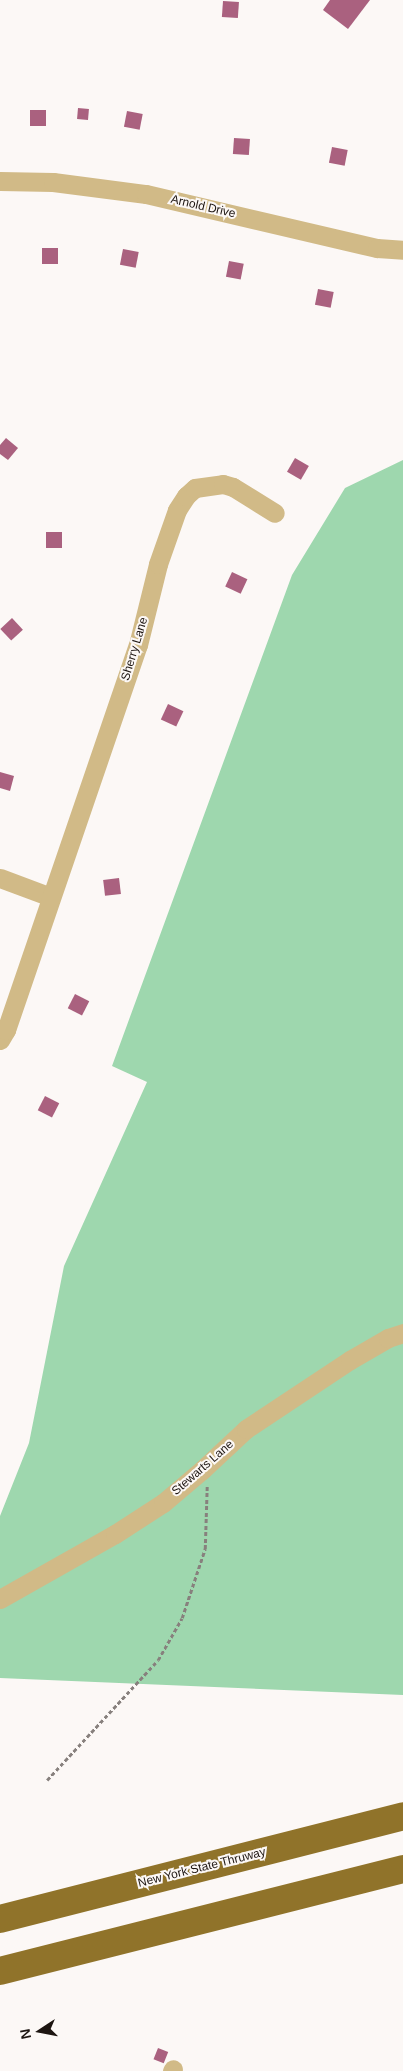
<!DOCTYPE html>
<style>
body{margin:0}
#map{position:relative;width:403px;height:2071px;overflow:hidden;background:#fcf8f6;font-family:Arial,sans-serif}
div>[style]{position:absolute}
.green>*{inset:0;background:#9ed7ae}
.building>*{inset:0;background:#aa617f;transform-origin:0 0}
.path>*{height:2.5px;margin-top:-1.25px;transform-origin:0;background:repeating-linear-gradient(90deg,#87807d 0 4px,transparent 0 6.5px)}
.minor>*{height:19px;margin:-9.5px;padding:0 9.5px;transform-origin:9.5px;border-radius:9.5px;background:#d1ba87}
.highway>*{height:28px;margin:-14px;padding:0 14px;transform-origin:14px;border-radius:14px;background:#90732a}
span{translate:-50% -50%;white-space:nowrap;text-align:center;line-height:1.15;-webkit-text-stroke:4px #fcf8f6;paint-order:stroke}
.street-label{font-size:12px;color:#1d1511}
.north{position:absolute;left:15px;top:2006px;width:50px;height:50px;-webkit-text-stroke:4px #fcf8f6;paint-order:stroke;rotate:259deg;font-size:14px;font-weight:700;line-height:20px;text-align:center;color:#1d1511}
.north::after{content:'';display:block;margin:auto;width:18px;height:22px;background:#1d1511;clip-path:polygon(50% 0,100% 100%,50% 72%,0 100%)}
</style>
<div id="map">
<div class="green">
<div style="clip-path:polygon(403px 460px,403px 1695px,0 1678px,0 1516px,29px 1443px,64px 1266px,147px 1082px,112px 1066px,292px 575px,345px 488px)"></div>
</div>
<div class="building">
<div style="clip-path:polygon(330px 0,370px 0,348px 29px,323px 10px)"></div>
<div style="left:223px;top:1px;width:16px;height:16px;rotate:4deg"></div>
<div style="left:78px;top:108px;width:11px;height:11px;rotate:5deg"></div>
<div style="left:30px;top:110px;width:16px;height:16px"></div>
<div style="left:127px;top:111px;width:16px;height:16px;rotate:11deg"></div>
<div style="left:234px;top:138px;width:16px;height:16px;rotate:4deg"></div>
<div style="left:332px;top:147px;width:16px;height:16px;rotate:11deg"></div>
<div style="left:42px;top:248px;width:16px;height:16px"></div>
<div style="left:123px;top:249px;width:16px;height:16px;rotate:11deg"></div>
<div style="left:229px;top:261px;width:15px;height:16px;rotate:11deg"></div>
<div style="left:318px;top:289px;width:16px;height:16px;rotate:11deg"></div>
<div style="clip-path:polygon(6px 438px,18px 448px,8px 460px,0 454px,0 445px)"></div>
<div style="left:295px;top:458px;width:16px;height:16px;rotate:30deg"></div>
<div style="left:46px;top:532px;width:16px;height:16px"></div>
<div style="left:232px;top:572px;width:17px;height:16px;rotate:25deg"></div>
<div style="left:12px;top:618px;width:16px;height:16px;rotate:47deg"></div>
<div style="left:168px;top:704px;width:17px;height:17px;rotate:25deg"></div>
<div style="clip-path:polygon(0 772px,14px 776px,10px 791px,0 788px)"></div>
<div style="left:119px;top:878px;width:16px;height:16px;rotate:83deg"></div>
<div style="left:75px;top:994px;width:16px;height:16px;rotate:27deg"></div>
<div style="left:45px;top:1096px;width:16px;height:16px;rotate:27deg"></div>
<div style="left:158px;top:2048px;width:11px;height:12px;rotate:22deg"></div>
</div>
<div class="path">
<div style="left:47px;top:1780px;width:163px;rotate:-47.2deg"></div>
<div style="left:158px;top:1660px;width:48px;rotate:-60.3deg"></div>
<div style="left:182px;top:1618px;width:73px;rotate:-71.6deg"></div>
<div style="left:205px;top:1549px;width:63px;rotate:-88.2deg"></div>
</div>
<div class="minor">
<div style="left:0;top:181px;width:53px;rotate:1.1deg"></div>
<div style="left:53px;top:182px;width:94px;rotate:7.4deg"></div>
<div style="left:146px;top:194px;width:237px;rotate:13.2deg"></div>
<div style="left:377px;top:248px;width:26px;rotate:4deg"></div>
<div style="left:0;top:878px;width:54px;rotate:20.4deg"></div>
<div style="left:0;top:1040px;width:12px;rotate:-59deg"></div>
<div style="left:6px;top:1030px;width:407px;rotate:-71.1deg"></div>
<div style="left:138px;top:645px;width:83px;rotate:-76.1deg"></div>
<div style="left:158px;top:564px;width:57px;rotate:-70.6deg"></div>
<div style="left:177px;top:510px;width:17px;rotate:-57deg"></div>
<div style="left:186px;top:496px;width:12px;rotate:-42deg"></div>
<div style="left:195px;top:488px;width:28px;rotate:-8deg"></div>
<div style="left:223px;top:484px;width:10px;rotate:17deg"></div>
<div style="left:233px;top:487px;width:49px;rotate:31.8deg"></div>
<div style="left:0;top:1599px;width:132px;rotate:-29.5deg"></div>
<div style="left:115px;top:1534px;width:57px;rotate:-32.9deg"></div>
<div style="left:163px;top:1503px;width:51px;rotate:-40.2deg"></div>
<div style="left:202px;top:1470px;width:60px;rotate:-43deg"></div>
<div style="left:246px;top:1429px;width:125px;rotate:-33.6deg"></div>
<div style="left:350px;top:1360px;width:44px;rotate:-30.1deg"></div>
<div style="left:388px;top:1338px;width:16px;rotate:-18deg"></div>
<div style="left:172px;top:2071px;width:2px;rotate:-63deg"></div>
</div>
<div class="highway">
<div style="left:0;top:1919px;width:416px;rotate:-14.3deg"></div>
<div style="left:0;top:1971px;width:416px;rotate:-14.2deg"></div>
</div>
<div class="street-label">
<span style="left:203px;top:207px;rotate:13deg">Arnold Drive</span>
<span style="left:135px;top:649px;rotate:-73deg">Sherry Lane</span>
<span style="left:203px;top:1468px;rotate:-41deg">Stewarts Lane</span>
<span style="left:202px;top:1868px;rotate:-14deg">New York State Thruway</span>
</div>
<div class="north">N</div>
</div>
